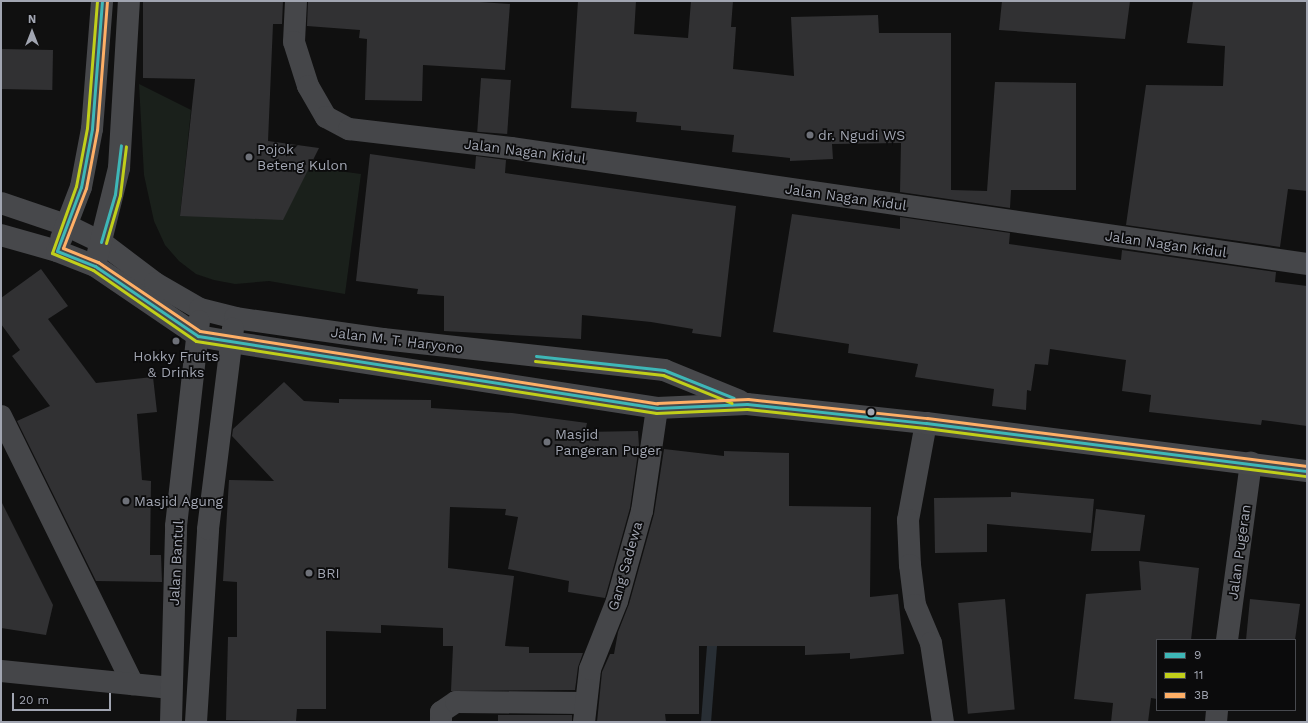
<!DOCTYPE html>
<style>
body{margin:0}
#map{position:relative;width:1308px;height:723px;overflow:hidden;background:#101010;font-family:"Work Sans",sans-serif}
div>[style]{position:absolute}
.green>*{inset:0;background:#1a201b}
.stream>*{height:10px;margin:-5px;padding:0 5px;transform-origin:5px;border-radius:5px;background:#282e34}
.building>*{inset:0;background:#313133;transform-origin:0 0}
.minor>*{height:22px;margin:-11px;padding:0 11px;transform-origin:11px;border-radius:11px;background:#454649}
.major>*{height:22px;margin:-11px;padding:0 11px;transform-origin:11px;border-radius:11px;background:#47484b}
.bus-1>*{height:3px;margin:-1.5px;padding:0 1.5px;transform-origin:1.5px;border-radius:1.5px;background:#3eb7b7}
.bus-2>*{height:3px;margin:-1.5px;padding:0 1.5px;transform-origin:1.5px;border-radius:1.5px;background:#c1cf1a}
.bus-3>*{height:3px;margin:-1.5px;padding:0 1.5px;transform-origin:1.5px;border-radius:1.5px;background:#ffaf66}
.dots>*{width:11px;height:11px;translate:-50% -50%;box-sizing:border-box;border:2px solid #0b0b0c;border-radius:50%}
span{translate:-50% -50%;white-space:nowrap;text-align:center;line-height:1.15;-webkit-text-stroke:3.5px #0b0b0c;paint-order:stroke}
.poi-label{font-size:14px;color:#a1a5b1}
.left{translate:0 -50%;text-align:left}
.street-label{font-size:14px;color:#a1a5b1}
.frame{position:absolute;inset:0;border:2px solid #a1a5b1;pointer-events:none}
.legend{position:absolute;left:1156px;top:639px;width:140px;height:72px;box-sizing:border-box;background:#0b0b0c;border:1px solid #47494e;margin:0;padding:5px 7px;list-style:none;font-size:12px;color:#a1a5b1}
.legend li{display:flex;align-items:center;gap:8px;height:20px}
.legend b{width:20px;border:1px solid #47494e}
.north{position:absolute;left:12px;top:12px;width:40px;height:40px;-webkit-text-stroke:3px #0b0b0c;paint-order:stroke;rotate:0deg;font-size:11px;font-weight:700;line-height:16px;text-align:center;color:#a1a5b1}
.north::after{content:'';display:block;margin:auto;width:14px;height:18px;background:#a1a5b1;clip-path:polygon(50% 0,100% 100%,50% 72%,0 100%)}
.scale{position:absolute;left:12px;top:693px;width:99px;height:18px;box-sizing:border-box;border:2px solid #a1a5b1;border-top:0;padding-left:5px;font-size:12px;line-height:14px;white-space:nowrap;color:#a1a5b1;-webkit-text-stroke:3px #0b0b0c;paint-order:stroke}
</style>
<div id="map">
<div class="green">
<div style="clip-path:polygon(139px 84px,191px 110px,180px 215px,309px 167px,361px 174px,345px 294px,269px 281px,235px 284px,214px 280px,196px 274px,179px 261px,165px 245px,154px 221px,144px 175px)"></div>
</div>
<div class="stream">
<div style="left:706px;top:722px;width:89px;rotate:-85.5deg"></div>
</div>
<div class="building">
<div style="clip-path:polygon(143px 1px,283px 1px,282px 24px,273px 24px,268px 141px,319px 148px,283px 220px,180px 216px,195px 79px,143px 78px)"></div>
<div style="clip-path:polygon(308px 1px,464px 1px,510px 4px,505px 70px,423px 65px,422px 101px,365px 100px,367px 39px,359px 38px,360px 30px,307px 26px)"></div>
<div style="clip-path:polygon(578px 1px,636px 1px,634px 34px,688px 38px,691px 1px,733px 1px,731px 27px,736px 27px,733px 69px,794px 76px,791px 17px,878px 15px,879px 33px,951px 33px,951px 190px,987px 191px,995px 82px,1076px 83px,1076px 190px,1011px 190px,1010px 208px,900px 192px,901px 143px,832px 144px,833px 159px,790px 161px,790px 158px,732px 152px,734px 135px,681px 130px,681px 126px,636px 122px,637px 112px,571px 108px)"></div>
<div style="clip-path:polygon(1002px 1px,1130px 1px,1125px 39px,999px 30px)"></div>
<div style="clip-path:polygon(1193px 1px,1307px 1px,1307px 191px,1288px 189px,1280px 247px,1126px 225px,1146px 85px,1223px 86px,1225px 46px,1187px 43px)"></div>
<div style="left:1px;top:49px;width:52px;height:40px;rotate:1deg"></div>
<div style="left:481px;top:78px;width:30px;height:54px;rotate:4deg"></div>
<div style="clip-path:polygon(370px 154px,475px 169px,476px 156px,506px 160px,505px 173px,736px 206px,721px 337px,692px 333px,693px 329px,651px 322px,582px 315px,581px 339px,444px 331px,444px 296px,417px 294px,418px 289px,356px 281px)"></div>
<div style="clip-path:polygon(792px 214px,900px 229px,900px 217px,1010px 233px,1009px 244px,1121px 260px,1122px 250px,1276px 272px,1275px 282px,1307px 286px,1307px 426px,1262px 420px,1261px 425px,1149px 412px,1151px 395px,1122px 391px,1126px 360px,1050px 349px,1048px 365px,1035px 364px,1031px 391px,1027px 390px,1026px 410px,992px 406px,994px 389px,915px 377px,918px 364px,848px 353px,849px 344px,773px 332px)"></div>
<div style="clip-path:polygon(41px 269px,68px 306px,48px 319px,96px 383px,153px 377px,157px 412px,137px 414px,142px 480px,151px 481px,150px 555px,161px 555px,162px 582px,96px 581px,17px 421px,50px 406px,12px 356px,20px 350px,1px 324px,1px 298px)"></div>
<div style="clip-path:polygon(284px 382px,304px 401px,339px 403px,339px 399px,431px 400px,431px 408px,512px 413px,587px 423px,585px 432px,638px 431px,639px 446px,630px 508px,605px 598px,568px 592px,569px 581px,508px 569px,518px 517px,505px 515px,506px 509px,450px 507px,448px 568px,514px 576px,505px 646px,529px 647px,529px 653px,583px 653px,578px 667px,575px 690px,451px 691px,453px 646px,443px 646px,443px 628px,381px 625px,381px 633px,326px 631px,326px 709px,297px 709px,296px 721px,226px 720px,228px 637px,237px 637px,237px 582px,223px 581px,229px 480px,274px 481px,232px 436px,233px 429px)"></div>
<div style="clip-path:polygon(664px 449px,724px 456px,724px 451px,789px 453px,789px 506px,871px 507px,870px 597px,898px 594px,904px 654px,850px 659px,850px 653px,805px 655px,805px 646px,699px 646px,699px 714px,665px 714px,666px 722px,597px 722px,602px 672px,610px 654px,614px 654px,618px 632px,629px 604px,654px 514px)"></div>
<div style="clip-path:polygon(1011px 492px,1094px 499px,1091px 533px,987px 524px,987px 552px,935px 553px,934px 498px,1011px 497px)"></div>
<div style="clip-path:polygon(1px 501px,53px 605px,46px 635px,1px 628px)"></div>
<div style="clip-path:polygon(1096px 509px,1145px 515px,1140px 551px,1091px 551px)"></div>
<div style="clip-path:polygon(1139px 561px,1199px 568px,1191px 640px,1157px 640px,1157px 699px,1151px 698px,1148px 722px,1111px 722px,1113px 703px,1074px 699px,1086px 594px,1141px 590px)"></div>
<div style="left:1005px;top:599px;width:111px;height:47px;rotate:85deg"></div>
<div style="clip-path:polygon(1250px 599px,1300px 604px,1295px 640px,1246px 640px)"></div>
<div style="left:498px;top:715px;width:74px;height:7px"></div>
</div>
<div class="minor">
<div style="left:296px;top:1px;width:41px;rotate:92.8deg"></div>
<div style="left:294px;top:42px;width:46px;rotate:72.3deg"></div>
<div style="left:308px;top:86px;width:36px;rotate:60deg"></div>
<div style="left:326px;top:117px;width:26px;rotate:28deg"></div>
<div style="left:349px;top:129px;width:163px;rotate:6.7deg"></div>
<div style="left:511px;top:148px;width:804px;rotate:8.29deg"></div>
<div style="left:1px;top:416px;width:299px;rotate:63.8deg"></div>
<div style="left:926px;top:423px;width:99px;rotate:100.5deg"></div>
<div style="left:908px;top:520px;width:45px;rotate:87.5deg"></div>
<div style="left:910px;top:565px;width:40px;rotate:82.9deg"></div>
<div style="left:915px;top:605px;width:41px;rotate:67.2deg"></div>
<div style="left:931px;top:643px;width:80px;rotate:81.4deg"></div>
<div style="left:1227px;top:640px;width:179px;rotate:-82.3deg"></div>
<div style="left:1px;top:671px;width:171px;rotate:5.7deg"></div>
<div style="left:441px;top:722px;width:10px;rotate:-90deg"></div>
<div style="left:441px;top:712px;width:18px;rotate:-34deg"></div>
<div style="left:456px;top:702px;width:128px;rotate:0.4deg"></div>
<div style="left:584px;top:722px;width:53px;rotate:-83.5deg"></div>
<div style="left:590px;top:669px;width:73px;rotate:-68.3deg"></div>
<div style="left:617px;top:601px;width:93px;rotate:-74.5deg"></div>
<div style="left:642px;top:511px;width:104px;rotate:-81.7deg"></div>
<div style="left:1216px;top:722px;width:12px;rotate:-85deg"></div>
</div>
<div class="major">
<div style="left:1px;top:203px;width:69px;rotate:18.7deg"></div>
<div style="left:66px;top:225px;width:39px;rotate:26deg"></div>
<div style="left:101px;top:242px;width:68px;rotate:37.2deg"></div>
<div style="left:155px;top:283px;width:52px;rotate:30deg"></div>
<div style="left:200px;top:309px;width:36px;rotate:14deg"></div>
<div style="left:235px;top:318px;width:149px;rotate:8.1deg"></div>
<div style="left:383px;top:339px;width:283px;rotate:6.3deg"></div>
<div style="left:664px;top:370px;width:82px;rotate:22.2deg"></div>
<div style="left:1px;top:235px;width:58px;rotate:15.9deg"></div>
<div style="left:57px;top:251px;width:41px;rotate:21.5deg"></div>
<div style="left:95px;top:266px;width:125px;rotate:34.2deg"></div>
<div style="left:198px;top:336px;width:34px;rotate:10deg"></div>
<div style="left:231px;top:342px;width:431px;rotate:8.8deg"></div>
<div style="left:657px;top:408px;width:90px;rotate:-2.5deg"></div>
<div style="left:747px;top:404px;width:180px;rotate:6.1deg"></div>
<div style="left:926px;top:423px;width:384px;rotate:7.2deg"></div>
<div style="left:61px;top:239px;width:56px;rotate:-69deg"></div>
<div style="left:81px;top:187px;width:59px;rotate:-79.3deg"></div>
<div style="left:92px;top:129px;width:128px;rotate:-85.5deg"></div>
<div style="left:97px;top:257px;width:92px;rotate:-76.1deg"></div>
<div style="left:119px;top:168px;width:167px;rotate:-86.6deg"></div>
<div style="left:171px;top:722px;width:196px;rotate:-88.5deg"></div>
<div style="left:176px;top:526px;width:206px;rotate:-83.6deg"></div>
<div style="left:196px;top:722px;width:193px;rotate:-86.4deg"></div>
<div style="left:208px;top:529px;width:202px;rotate:-82.9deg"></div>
</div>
<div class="bus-1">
<div style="left:102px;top:1px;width:128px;rotate:94.5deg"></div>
<div style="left:92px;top:129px;width:59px;rotate:100.7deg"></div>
<div style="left:81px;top:187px;width:68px;rotate:110.6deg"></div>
<div style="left:57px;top:251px;width:41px;rotate:21.5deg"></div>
<div style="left:95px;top:266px;width:125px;rotate:34.2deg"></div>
<div style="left:198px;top:336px;width:465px;rotate:8.9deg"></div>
<div style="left:657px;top:408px;width:90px;rotate:-2.5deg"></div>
<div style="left:747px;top:404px;width:180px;rotate:6.1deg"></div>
<div style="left:926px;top:423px;width:384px;rotate:7.2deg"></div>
<div style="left:101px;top:242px;width:50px;rotate:-73.7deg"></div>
<div style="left:115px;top:194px;width:49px;rotate:-83deg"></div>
<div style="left:536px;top:356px;width:129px;rotate:6.2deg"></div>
<div style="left:664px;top:370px;width:75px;rotate:21.8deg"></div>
</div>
<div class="bus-2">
<div style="left:97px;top:1px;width:127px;rotate:94.5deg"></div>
<div style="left:87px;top:128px;width:59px;rotate:100.7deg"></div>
<div style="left:76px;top:186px;width:71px;rotate:109.7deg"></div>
<div style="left:52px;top:253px;width:44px;rotate:22.5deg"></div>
<div style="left:93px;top:270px;width:125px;rotate:34.6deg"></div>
<div style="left:196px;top:341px;width:466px;rotate:8.9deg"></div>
<div style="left:656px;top:413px;width:91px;rotate:-2.5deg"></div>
<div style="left:747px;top:409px;width:179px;rotate:6.1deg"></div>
<div style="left:925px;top:428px;width:384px;rotate:7.2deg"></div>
<div style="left:106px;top:243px;width:50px;rotate:-73.7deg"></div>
<div style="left:120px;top:195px;width:49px;rotate:-83deg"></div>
<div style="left:535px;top:361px;width:129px;rotate:6.2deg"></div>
<div style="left:663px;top:375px;width:74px;rotate:22.1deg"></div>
</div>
<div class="bus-3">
<div style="left:107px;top:1px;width:129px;rotate:94.4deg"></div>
<div style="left:97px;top:130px;width:59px;rotate:100.7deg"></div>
<div style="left:86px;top:188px;width:64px;rotate:111deg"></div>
<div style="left:63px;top:248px;width:38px;rotate:22deg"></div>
<div style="left:98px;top:262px;width:123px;rotate:34.1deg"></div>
<div style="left:200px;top:331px;width:463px;rotate:9deg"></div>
<div style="left:657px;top:403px;width:91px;rotate:-2.5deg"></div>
<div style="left:748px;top:399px;width:180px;rotate:6.1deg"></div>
<div style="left:927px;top:418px;width:383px;rotate:7.2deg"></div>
</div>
<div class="dots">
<div style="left:810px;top:135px;background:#6e7179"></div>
<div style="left:249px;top:157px;background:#6e7179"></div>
<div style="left:176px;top:341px;background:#6e7179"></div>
<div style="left:871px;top:412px;background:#a1a5b1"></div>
<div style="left:547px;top:442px;background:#6e7179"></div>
<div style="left:126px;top:501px;background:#6e7179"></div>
<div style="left:309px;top:573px;background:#6e7179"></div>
</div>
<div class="poi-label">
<span class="left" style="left:818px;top:135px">dr. Ngudi WS</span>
<span class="left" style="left:257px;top:157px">Pojok<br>Beteng Kulon</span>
<span style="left:176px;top:364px">Hokky Fruits<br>&amp; Drinks</span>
<span class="left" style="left:555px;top:442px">Masjid<br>Pangeran Puger</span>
<span class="left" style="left:134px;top:501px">Masjid Agung</span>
<span class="left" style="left:317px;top:573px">BRI</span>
</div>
<div class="street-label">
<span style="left:525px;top:151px;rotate:7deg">Jalan Nagan Kidul</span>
<span style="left:846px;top:197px;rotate:8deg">Jalan Nagan Kidul</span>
<span style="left:1166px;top:244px;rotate:8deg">Jalan Nagan Kidul</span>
<span style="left:397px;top:340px;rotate:7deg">Jalan M. T. Haryono</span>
<span style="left:1239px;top:552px;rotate:-82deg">Jalan Pugeran</span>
<span style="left:176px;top:563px;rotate:-87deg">Jalan Bantul</span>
<span style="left:625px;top:566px;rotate:-74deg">Gang Sadewa</span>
</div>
<div class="frame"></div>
<ul class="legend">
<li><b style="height:5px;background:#3eb7b7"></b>9</li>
<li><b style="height:5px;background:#c1cf1a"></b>11</li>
<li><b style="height:5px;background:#ffaf66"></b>3B</li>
</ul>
<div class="north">N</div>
<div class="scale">20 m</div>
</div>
